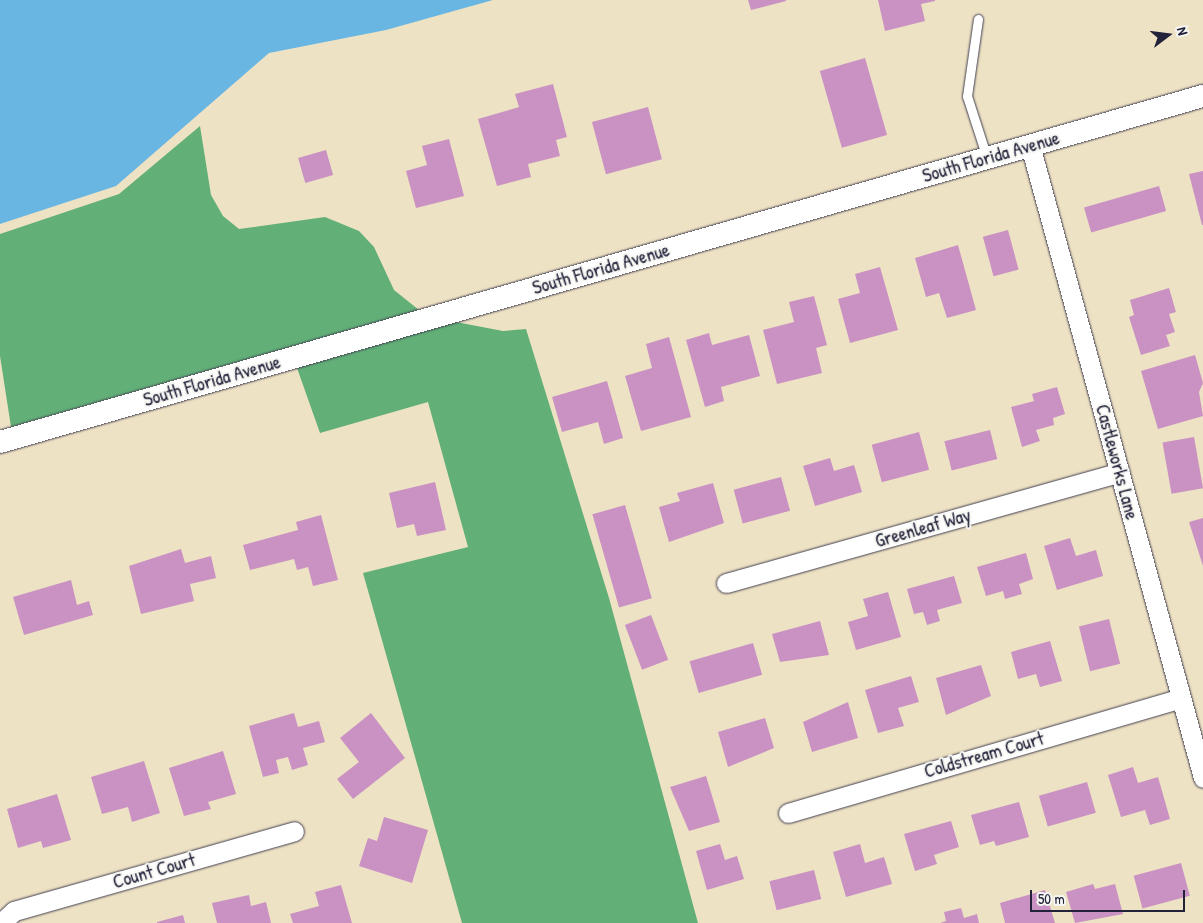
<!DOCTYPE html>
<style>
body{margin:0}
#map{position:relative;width:1203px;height:923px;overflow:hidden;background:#eee2c4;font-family:"Patrick Hand",sans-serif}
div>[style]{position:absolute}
.forest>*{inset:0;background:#62af78}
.water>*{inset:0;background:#6ab6e3}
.building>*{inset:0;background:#c992c3;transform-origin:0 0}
.roads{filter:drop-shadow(0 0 1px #413f50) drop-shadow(0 0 1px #413f50)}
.service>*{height:9px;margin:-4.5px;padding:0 4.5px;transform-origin:4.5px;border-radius:4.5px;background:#fff}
.minor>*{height:19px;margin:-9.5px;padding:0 9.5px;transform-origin:9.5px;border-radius:9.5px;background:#fff}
.tertiary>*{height:22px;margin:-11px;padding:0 11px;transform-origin:11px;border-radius:11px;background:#fff}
span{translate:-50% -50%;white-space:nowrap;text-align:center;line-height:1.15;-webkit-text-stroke:4px #f6f6f2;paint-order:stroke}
.street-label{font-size:19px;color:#22223b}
.north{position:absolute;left:1143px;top:10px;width:50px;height:50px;-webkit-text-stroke:4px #f6f6f2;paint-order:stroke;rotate:75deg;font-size:14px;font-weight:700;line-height:20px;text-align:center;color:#22223b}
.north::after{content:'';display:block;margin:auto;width:18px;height:22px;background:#22223b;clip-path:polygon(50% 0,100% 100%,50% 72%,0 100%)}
.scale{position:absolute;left:1030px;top:890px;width:155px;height:22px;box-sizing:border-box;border:2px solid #22223b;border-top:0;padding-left:6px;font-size:15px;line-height:18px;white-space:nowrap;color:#22223b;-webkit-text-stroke:4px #f6f6f2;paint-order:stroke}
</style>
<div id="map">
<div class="forest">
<div style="clip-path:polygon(200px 126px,211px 195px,223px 216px,239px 229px,325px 217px,359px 231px,374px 247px,394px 290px,419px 310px,11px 427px,0 356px,0 234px,119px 194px)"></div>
<div style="clip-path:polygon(456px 322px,503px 331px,526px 329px,609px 598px,698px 923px,462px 923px,363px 573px,468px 547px,428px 402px,320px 433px,297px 368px)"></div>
</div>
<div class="water">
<div style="clip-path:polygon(0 0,493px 0,386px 30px,269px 53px,116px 186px,0 224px)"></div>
</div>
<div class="building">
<div style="clip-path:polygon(748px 0,786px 0,786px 1px,751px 10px)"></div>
<div style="clip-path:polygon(878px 0,935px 0,935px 1px,921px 4px,925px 21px,885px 31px)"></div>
<div style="left:865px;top:58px;width:80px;height:47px;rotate:74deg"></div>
<div style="clip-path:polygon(553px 84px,567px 137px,556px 140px,560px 156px,528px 164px,531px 177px,497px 186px,478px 119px,519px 107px,515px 94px)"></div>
<div style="left:648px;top:107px;width:54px;height:58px;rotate:75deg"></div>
<div style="clip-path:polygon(449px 139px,464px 196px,416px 208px,406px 171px,427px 165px,422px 146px)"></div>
<div style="left:326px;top:150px;width:26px;height:29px;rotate:74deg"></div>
<div style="clip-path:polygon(1203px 171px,1203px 225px,1202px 225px,1189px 174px)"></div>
<div style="left:1159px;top:186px;width:26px;height:78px;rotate:74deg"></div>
<div style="left:1008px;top:230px;width:41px;height:26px;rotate:75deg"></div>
<div style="clip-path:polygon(958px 245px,976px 310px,947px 318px,939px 293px,926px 297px,915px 258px)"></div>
<div style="clip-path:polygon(880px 267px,898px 330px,850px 343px,838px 299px,860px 293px,855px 274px)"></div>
<div style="clip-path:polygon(1169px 288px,1176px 312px,1169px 314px,1175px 332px,1166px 335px,1170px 346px,1141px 355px,1129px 317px,1134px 315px,1130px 300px)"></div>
<div style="clip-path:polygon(814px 296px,827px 345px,816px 348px,822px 373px,777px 384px,763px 330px,794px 322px,789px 302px)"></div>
<div style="clip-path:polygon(709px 333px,712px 345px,749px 335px,760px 376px,721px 387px,724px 401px,705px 407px,686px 340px)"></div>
<div style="clip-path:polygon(669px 337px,691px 417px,641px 431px,625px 376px,652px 368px,646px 344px)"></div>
<div style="clip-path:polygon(1195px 355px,1203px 383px,1199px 392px,1203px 416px,1158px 429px,1141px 371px)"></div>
<div style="clip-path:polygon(607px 381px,623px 438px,604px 444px,598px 422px,562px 432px,552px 397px)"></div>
<div style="clip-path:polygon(1057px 387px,1065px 414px,1053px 418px,1054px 425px,1036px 430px,1040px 441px,1022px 447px,1011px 407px,1034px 401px,1032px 394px)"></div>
<div style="left:990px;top:430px;width:30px;height:47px;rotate:76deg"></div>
<div style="left:919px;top:432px;width:39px;height:49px;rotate:75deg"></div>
<div style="left:1194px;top:437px;width:52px;height:32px;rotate:80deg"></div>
<div style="clip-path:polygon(830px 458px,834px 471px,854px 465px,862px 492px,815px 506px,803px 466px)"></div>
<div style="left:781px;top:477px;width:35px;height:49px;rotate:75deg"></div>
<div style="clip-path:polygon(435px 482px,446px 530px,417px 536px,414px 524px,397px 528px,389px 493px)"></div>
<div style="clip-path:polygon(713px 483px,724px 523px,669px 542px,659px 507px,680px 501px,677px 493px)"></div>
<div style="left:625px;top:505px;width:97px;height:34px;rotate:74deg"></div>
<div style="clip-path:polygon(321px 515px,338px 580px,313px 586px,308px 567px,297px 570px,294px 559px,250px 570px,243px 545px,298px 530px,296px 522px)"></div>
<div style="clip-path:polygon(1203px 518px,1203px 566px,1189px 522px)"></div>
<div style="clip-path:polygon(1070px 538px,1076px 556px,1096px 550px,1103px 576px,1057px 590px,1044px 546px)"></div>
<div style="clip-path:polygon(181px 549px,185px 563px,211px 556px,216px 578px,190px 584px,194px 601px,141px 614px,129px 566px)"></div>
<div style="clip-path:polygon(1026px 553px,1033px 579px,1019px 584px,1022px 594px,1005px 599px,1003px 591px,986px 596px,977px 567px)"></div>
<div style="clip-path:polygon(954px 576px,962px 603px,937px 610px,940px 621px,927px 625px,923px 612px,914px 614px,907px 589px)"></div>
<div style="clip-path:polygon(71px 580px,77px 605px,89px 601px,93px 615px,24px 635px,13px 597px)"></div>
<div style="clip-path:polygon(888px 592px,901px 637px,856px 650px,848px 622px,868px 616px,863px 599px)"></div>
<div style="left:651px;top:615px;width:48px;height:28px;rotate:69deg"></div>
<div style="left:1109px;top:619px;width:46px;height:31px;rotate:76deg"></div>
<div style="clip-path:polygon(820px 621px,829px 655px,780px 662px,772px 634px)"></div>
<div style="clip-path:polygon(1050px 641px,1062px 681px,1040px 687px,1036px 674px,1018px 679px,1011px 652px)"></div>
<div style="left:753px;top:643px;width:33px;height:66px;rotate:74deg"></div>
<div style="clip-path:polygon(981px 665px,991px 696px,946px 715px,936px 678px)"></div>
<div style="clip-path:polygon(911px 676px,919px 702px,898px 708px,904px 726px,878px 733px,865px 690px)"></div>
<div style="clip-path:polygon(848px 702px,858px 738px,812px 752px,803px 722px)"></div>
<div style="clip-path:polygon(294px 713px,298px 727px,319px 721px,325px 742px,303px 748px,308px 765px,292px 770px,288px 757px,276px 760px,279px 773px,263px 777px,249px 726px)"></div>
<div style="clip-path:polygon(371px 713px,405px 758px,353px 799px,337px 779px,359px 762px,340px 738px)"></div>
<div style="clip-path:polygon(765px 718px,774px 748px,728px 767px,718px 732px)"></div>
<div style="clip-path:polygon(223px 751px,236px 794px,208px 802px,211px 809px,184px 816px,169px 768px)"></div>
<div style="clip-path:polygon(144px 761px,160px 813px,132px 822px,128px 807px,102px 814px,91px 777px)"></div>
<div style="clip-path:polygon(1133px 767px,1138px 783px,1158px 777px,1170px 819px,1150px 825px,1145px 810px,1121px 817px,1108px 775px)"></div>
<div style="clip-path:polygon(706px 776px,720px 822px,689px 831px,670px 787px)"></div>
<div style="left:1087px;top:782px;width:32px;height:50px;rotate:74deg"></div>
<div style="clip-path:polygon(57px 794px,71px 840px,43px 848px,41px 841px,18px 848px,7px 809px)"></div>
<div style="clip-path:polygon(1019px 802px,1029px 837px,996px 846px,994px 841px,980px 845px,971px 815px)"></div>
<div style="clip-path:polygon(384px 817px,428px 830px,412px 883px,359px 866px,368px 838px,377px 841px)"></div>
<div style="clip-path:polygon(951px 821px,959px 847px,934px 855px,937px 864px,915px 871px,904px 834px)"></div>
<div style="clip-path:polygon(720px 844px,725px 860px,737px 856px,744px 879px,707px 890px,696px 851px)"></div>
<div style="clip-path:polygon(860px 844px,865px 863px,884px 857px,892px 884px,846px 897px,833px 852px)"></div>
<div style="left:1181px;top:863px;width:34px;height:49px;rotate:75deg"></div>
<div style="left:814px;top:870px;width:30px;height:46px;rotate:76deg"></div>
<div style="clip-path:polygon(1093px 884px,1095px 889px,1115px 884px,1123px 914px,1075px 923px,1066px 892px)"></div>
<div style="clip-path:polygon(341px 885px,352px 923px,293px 923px,290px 914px,319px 906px,315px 892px)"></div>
<div style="clip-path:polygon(1045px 890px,1055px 923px,1005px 923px,1000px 903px)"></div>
<div style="clip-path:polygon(249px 895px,251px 906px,266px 902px,271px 923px,217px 923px,212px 903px)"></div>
<div style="clip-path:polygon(961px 908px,964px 918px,977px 914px,979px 923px,940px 923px,946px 921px,944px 912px)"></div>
<div style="clip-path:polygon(183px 915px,185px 923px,157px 923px,157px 922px)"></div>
</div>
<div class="roads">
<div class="service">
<div style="left:978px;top:19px;width:78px;rotate:98.1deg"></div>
<div style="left:967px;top:96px;width:65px;rotate:72.1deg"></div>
</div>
<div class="minor">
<div style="left:1030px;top:145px;width:656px;rotate:74.71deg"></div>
<div style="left:726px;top:583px;width:409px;rotate:-15.7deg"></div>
<div style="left:788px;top:813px;width:409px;rotate:-16.3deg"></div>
<div style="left:1px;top:923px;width:18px;rotate:-43deg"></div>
<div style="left:14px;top:911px;width:291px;rotate:-15.9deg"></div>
</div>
<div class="tertiary">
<div style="left:0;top:442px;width:1252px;rotate:-16.05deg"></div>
</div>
</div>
<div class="street-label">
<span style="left:991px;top:157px;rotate:-16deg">South Florida Avenue</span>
<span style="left:601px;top:269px;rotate:-16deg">South Florida Avenue</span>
<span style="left:212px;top:381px;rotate:-16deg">South Florida Avenue</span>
<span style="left:1117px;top:462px;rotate:75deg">Castleworks Lane</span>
<span style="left:923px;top:528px;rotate:-16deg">Greenleaf Way</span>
<span style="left:984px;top:755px;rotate:-16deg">Coldstream Court</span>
<span style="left:154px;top:871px;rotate:-16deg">Count Court</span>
</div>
<div class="north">N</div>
<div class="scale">50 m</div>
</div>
